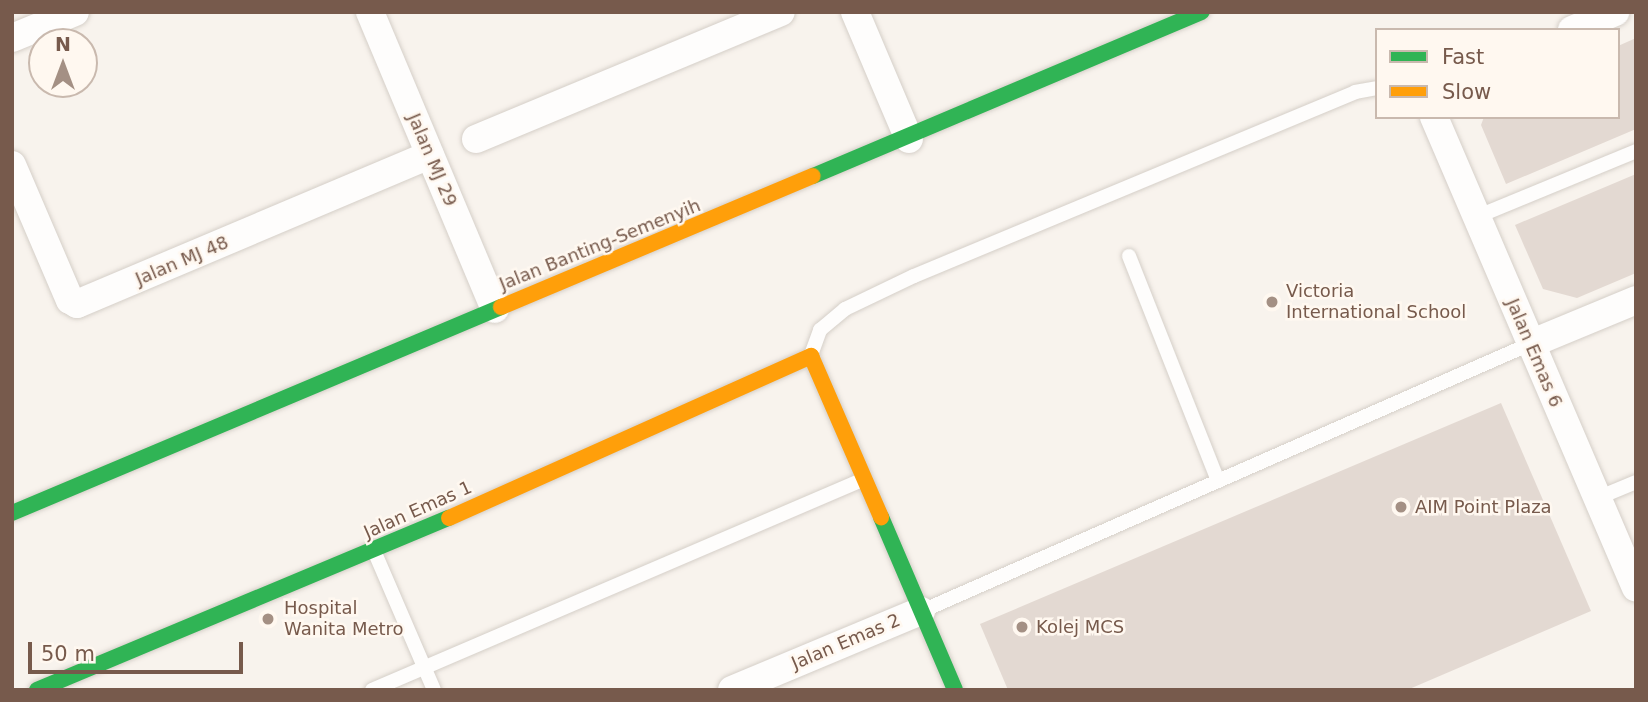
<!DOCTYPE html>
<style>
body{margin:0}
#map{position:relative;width:1648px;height:702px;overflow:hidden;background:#f8f3ed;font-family:"DejaVu Sans",sans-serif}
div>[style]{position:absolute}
.building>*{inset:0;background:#e3d9d2}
.roads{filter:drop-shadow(0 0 2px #d5cfc8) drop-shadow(0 0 2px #d5cfc8)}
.lane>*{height:14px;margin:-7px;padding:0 7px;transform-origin:7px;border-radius:7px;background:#fefdfc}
.street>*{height:28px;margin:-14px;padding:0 14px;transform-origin:14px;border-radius:14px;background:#fefdfc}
.fast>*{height:16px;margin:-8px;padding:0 8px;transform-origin:8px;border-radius:8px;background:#30b455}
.slow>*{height:16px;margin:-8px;padding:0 8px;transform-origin:8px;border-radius:8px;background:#ff9f0a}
.dots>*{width:19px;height:19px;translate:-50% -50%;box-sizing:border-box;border:4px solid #fff8f0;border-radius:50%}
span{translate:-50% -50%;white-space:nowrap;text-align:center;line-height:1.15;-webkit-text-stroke:5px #fff8f0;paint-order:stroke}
.street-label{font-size:18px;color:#775a4c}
.poi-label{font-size:18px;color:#775a4c}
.left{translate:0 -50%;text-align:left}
.frame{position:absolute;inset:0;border:14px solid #775a4c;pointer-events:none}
.legend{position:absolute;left:1375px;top:28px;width:245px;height:91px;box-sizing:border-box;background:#fff8f0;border:2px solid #c9b9ae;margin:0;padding:9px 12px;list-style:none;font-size:21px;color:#775a4c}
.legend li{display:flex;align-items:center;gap:14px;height:35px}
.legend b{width:35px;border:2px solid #c9b9ae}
.north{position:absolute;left:28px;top:28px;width:70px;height:70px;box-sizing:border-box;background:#fff8f0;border:2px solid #c9b9ae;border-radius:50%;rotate:0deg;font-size:19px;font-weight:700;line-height:28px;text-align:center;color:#775a4c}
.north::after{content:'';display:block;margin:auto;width:24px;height:32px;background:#a49084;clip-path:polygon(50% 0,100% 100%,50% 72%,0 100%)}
.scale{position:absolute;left:28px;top:642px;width:215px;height:32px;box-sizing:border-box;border:4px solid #775a4c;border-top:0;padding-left:9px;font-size:21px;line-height:24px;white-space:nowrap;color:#775a4c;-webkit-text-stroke:5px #fff8f0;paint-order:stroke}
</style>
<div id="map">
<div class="building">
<div style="clip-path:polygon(1636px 38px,1636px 129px,1506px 184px,1481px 125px,1484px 117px,1618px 117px,1618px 46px)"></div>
<div style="clip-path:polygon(1636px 174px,1636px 273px,1577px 298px,1543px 289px,1515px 225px)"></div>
<div style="clip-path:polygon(1501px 403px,1591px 611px,1407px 690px,1008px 690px,980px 624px)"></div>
</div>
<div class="roads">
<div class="lane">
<div style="left:1476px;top:217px;width:173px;rotate:-22.4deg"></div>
<div style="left:1129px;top:256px;width:242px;rotate:68.4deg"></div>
<div style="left:811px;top:355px;width:27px;rotate:-70deg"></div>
<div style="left:820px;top:330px;width:33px;rotate:-40deg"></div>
<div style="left:845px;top:309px;width:76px;rotate:-25.6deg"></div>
<div style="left:914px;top:276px;width:478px;rotate:-22.6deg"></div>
<div style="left:1355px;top:92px;width:22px;rotate:-10deg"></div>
<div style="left:1595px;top:499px;width:44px;rotate:-22.5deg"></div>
<div style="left:375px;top:553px;width:149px;rotate:66.7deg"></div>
<div style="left:922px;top:611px;width:664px;rotate:-23.71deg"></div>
<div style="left:372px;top:690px;width:533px;rotate:-23.2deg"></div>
</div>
<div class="street">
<div style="left:370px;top:12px;width:322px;rotate:67.2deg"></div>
<div style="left:855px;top:12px;width:138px;rotate:67deg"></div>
<div style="left:1572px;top:30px;width:47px;rotate:-22.7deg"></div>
<div style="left:12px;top:38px;width:68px;rotate:-22.4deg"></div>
<div style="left:1434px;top:117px;width:512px;rotate:66.79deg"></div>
<div style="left:476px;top:139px;width:330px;rotate:-22.6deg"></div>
<div style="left:12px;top:165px;width:147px;rotate:66.8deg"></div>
<div style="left:70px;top:300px;width:8px;rotate:30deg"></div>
<div style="left:77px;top:304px;width:383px;rotate:-22.9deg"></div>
<div style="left:1530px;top:344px;width:115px;rotate:-22.5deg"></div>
<div style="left:732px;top:690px;width:205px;rotate:-22.7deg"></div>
</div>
<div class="fast">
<div style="left:813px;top:176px;width:422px;rotate:-22.9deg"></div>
<div style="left:12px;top:513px;width:531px;rotate:-22.84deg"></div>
<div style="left:881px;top:517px;width:188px;rotate:66.8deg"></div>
<div style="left:37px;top:690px;width:446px;rotate:-22.7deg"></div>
</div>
<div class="slow">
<div style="left:501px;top:307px;width:338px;rotate:-22.8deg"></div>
<div style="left:449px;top:518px;width:397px;rotate:-24.1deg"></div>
<div style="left:811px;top:356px;width:176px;rotate:66.5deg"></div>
</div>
</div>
<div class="dots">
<div style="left:1272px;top:302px;background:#a49084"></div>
<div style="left:1401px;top:507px;background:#a49084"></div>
<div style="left:268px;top:619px;background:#a49084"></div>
<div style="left:1022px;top:627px;background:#a49084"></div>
</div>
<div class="street-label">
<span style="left:432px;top:160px;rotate:67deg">Jalan MJ 29</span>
<span style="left:600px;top:245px;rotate:-22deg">Jalan Banting-Semenyih</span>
<span style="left:182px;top:261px;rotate:-23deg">Jalan MJ 48</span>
<span style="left:1534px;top:353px;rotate:67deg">Jalan Emas 6</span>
<span style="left:418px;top:510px;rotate:-24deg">Jalan Emas 1</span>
<span style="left:846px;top:642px;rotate:-23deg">Jalan Emas 2</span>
</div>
<div class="poi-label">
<span class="left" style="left:1286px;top:302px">Victoria<br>International School</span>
<span class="left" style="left:1415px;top:507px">AIM Point Plaza</span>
<span class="left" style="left:284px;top:619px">Hospital<br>Wanita Metro</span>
<span class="left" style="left:1036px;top:627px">Kolej MCS</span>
</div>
<div class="frame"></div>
<ul class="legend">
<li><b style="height:9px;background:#30b455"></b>Fast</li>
<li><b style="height:9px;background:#ff9f0a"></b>Slow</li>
</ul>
<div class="north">N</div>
<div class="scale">50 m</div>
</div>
